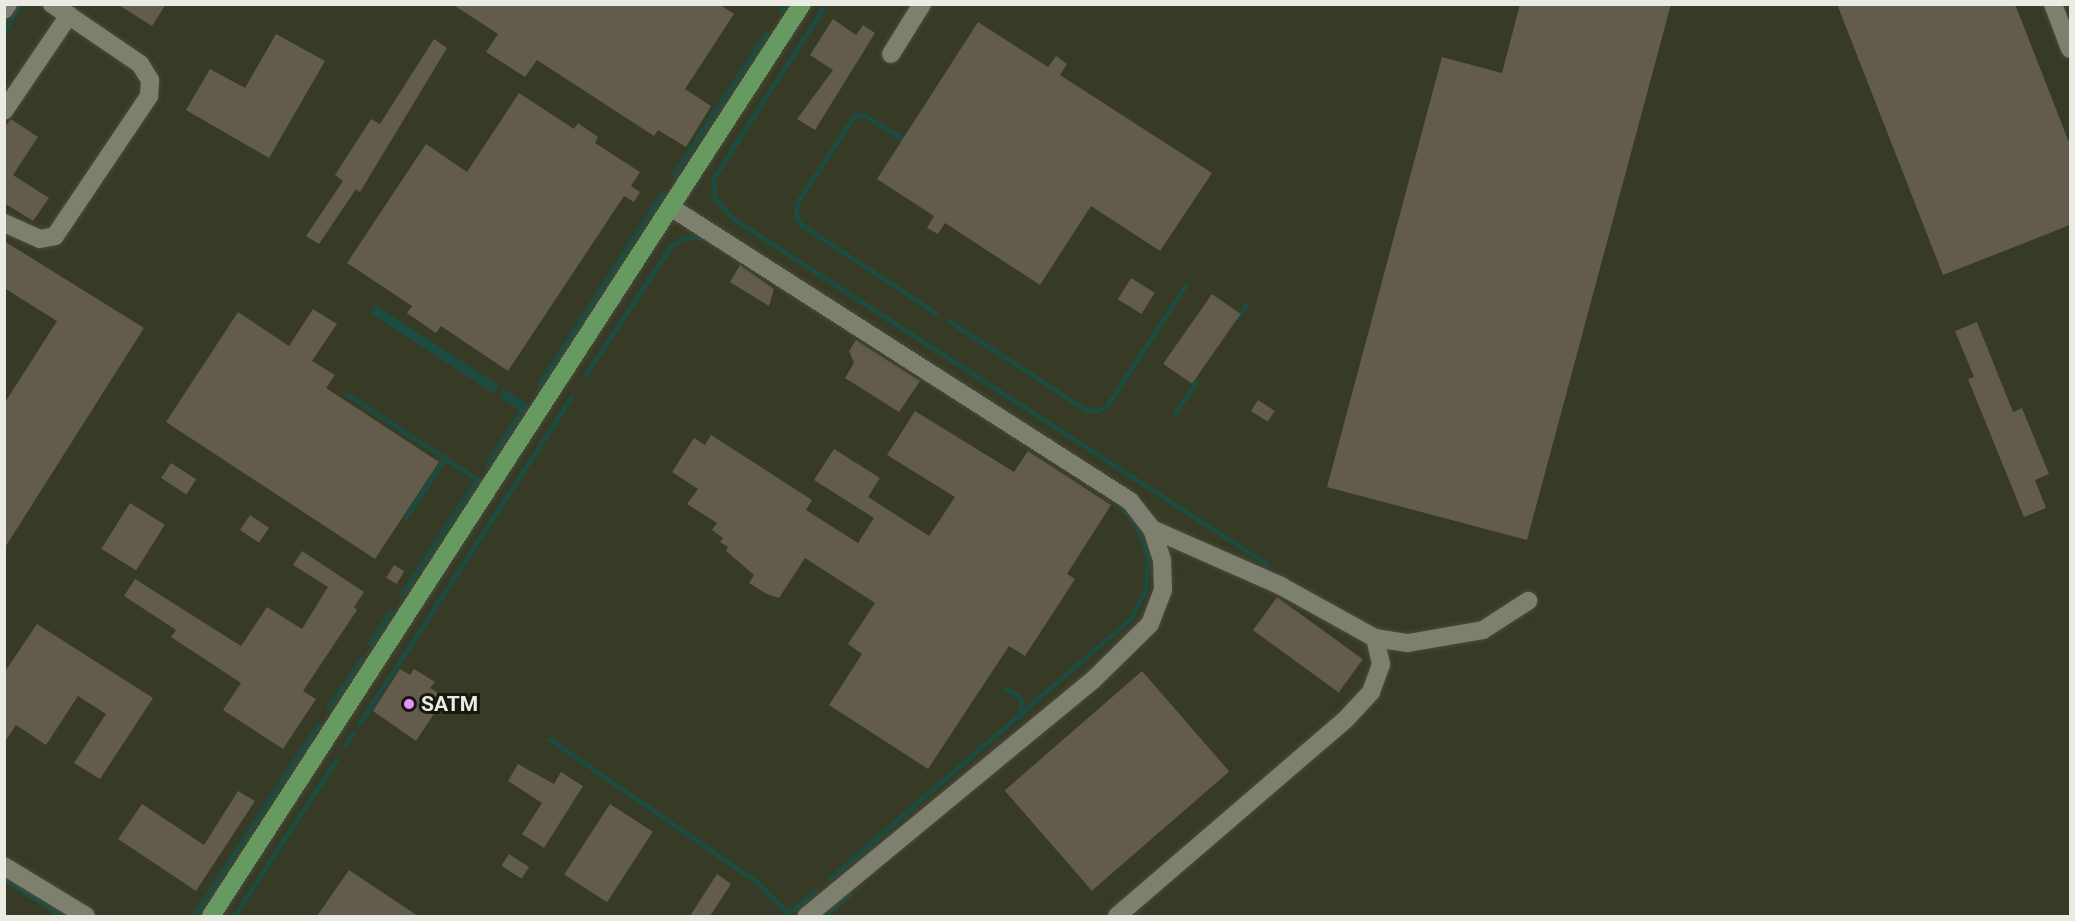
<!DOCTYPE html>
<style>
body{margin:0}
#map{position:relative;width:2075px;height:921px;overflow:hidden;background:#2e2f21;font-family:Roboto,sans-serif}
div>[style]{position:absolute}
.built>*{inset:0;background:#373a24;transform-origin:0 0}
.stream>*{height:4.5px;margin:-2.25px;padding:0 2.25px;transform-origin:2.25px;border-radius:2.25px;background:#1c4c40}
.building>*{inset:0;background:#635b4c;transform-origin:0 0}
.roads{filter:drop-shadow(0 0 2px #494a3e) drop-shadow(0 0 2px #494a3e)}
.minor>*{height:18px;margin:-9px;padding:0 9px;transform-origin:9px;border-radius:9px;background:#7e806f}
.major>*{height:18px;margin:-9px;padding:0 9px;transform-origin:9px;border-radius:9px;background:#669a60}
.dots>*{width:16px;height:16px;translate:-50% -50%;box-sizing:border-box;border:3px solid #161710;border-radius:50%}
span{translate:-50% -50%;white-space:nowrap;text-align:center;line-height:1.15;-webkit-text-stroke:6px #161710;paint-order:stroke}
.poi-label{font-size:21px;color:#eaebe2;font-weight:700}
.left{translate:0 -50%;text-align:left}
.frame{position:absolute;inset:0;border:6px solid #eaebe2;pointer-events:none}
</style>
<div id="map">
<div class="built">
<div style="left:5px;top:5px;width:2065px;height:911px"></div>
</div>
<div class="stream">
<div style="left:780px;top:12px;width:9px;rotate:-58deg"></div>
<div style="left:4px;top:31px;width:32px;rotate:-58deg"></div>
<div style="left:902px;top:139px;width:44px;rotate:-148.1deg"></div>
<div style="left:865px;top:116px;width:10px;rotate:180deg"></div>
<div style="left:855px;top:116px;width:103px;rotate:123.5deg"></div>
<div style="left:798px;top:202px;width:13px;rotate:99deg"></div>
<div style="left:796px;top:215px;width:12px;rotate:59deg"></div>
<div style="left:802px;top:225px;width:160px;rotate:33.3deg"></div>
<div style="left:674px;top:174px;width:168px;rotate:-56.9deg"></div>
<div style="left:715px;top:176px;width:205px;rotate:-57.2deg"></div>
<div style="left:714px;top:178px;width:20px;rotate:87deg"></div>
<div style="left:715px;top:198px;width:28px;rotate:48deg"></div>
<div style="left:734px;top:219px;width:635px;rotate:32.91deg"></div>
<div style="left:374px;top:307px;width:145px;rotate:32.9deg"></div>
<div style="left:374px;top:312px;width:142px;rotate:33.2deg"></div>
<div style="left:1238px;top:317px;width:16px;rotate:-55deg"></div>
<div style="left:949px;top:321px;width:162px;rotate:32.9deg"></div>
<div style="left:1085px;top:409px;width:11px;rotate:10deg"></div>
<div style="left:1096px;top:411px;width:12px;rotate:-24deg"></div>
<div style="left:1107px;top:406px;width:143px;rotate:-57deg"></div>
<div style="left:586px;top:374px;width:152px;rotate:-56.5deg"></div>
<div style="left:670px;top:247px;width:17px;rotate:-33deg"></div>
<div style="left:684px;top:238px;width:20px;rotate:-3deg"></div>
<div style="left:539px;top:384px;width:227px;rotate:-57.2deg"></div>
<div style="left:504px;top:392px;width:25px;rotate:32deg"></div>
<div style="left:347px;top:394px;width:153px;rotate:33.3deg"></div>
<div style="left:1175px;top:413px;width:37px;rotate:-56deg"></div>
<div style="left:487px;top:464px;width:65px;rotate:-57.5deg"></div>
<div style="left:522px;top:409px;width:24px;rotate:-147deg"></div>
<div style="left:406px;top:517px;width:71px;rotate:-56.5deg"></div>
<div style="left:401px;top:595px;width:139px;rotate:-56.8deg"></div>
<div style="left:370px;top:644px;width:38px;rotate:-58deg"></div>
<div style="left:1005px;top:688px;width:19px;rotate:32deg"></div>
<div style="left:1021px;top:698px;width:18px;rotate:90deg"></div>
<div style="left:328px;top:708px;width:59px;rotate:-56deg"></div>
<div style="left:359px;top:724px;width:389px;rotate:-57deg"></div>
<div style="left:550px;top:739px;width:250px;rotate:34.6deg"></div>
<div style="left:756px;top:881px;width:45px;rotate:45deg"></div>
<div style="left:345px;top:745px;width:14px;rotate:-54deg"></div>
<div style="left:830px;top:878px;width:398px;rotate:-40.8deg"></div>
<div style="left:1131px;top:618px;width:30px;rotate:-63deg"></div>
<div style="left:1145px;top:591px;width:33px;rotate:-85deg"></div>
<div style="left:1148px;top:558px;width:34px;rotate:-109deg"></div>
<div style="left:1137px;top:526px;width:31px;rotate:-130deg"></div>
<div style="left:4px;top:879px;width:69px;rotate:32.5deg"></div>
<div style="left:196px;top:912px;width:222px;rotate:-57deg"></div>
<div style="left:234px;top:916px;width:186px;rotate:-56.8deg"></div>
<div style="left:785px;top:916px;width:40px;rotate:-40deg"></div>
<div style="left:824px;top:916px;width:34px;rotate:-40deg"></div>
</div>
<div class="building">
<div style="clip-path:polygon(117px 4px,166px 4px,152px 26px)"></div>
<div style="clip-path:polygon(452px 4px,719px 4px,734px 14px,685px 89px,711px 106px,686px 147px,658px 130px,654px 136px,537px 60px,525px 77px,486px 52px,498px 34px)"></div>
<div style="clip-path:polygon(1520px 4px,1671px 4px,1527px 540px,1327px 487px,1442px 57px,1502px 73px)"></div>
<div style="clip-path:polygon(1837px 4px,2015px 4px,2070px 145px,2070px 225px,1943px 275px)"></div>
<div style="clip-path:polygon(833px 19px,856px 35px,863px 25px,875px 33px,815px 130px,797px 119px,833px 70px,810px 55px)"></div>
<div style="clip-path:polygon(978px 22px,1048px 67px,1056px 56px,1067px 64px,1060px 75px,1212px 173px,1160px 251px,1091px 206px,1040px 285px,945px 223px,938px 234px,927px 228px,934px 216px,877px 179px)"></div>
<div style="clip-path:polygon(276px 34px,325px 61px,269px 158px,186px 110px,210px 69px,245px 88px)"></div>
<div style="clip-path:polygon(434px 39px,447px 48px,360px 192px,356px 189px,319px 244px,306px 236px,343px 181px,335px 175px,371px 119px,380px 124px)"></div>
<div style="clip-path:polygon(519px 93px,574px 129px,578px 123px,598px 137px,595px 143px,640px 172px,631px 186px,640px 192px,634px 202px,624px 196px,508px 371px,441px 326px,436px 333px,407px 313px,412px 306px,347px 263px,426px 144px,467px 172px)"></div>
<div style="clip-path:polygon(11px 119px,38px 137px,13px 175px,49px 198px,33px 221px,4px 203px,4px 128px)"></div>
<div style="clip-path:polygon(4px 241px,144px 328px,4px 549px,4px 404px,57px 321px,4px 288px)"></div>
<div style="clip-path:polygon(740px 265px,774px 289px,769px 306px,730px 282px)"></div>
<div style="left:1131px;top:278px;width:28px;height:25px;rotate:32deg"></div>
<div style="left:1212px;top:294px;width:35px;height:85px;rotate:35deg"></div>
<div style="clip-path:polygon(313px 309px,337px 324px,312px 361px,335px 375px,326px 388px,439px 462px,375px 559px,166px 422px,238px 312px,289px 346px)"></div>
<div style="clip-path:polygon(1977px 322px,2013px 412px,2022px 408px,2049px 474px,2035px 480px,2046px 508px,2024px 517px,1968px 379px,1974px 377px,1955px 331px)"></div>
<div style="clip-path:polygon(856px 340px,920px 381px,899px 412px,845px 378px,854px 363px,849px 351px)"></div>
<div style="left:1258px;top:400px;width:20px;height:13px;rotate:33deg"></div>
<div style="clip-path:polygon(915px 411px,1014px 472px,1028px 451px,1111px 505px,1067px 574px,1075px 579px,1025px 656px,1009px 646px,928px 769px,829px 705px,862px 654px,848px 644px,875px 603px,805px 558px,779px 598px,767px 594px,749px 583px,754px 575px,726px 551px,728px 547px,720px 542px,723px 538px,712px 530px,717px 523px,687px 504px,698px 489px,672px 472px,694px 438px,705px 445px,711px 435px,812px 500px,806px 510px,858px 543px,874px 518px,814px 480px,834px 449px,880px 478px,868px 497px,929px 536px,955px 497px,887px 455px)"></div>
<div style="left:171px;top:463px;width:30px;height:18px;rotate:33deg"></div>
<div style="left:130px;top:503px;width:41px;height:54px;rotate:32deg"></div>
<div style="left:250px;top:515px;width:23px;height:18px;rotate:34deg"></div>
<div style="clip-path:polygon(302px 551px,364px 592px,354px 607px,357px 610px,303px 691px,316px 699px,283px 749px,223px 710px,241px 683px,171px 637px,176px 630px,124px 596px,135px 579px,241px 646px,267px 607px,302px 629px,328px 587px,293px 565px)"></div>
<div style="left:394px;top:565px;width:12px;height:15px;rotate:31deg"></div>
<div style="left:1277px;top:597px;width:106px;height:41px;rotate:36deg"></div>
<div style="clip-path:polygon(37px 624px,153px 698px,100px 779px,74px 763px,106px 714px,78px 696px,46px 745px,16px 725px,4px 743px,4px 673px)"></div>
<div style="clip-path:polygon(400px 669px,410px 675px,414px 669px,435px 682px,430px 688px,445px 697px,416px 741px,373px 711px)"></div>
<div style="left:1142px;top:671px;width:133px;height:182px;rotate:49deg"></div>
<div style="clip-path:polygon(518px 764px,554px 784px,561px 772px,583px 786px,544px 848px,522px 834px,542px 803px,508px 781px)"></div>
<div style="clip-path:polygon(238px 791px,255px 801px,196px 891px,118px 839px,142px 804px,204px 845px)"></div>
<div style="left:610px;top:804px;width:51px;height:84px;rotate:33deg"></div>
<div style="left:509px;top:854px;width:24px;height:14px;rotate:33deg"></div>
<div style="clip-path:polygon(349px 870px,418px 916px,317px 916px)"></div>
<div style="clip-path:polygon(717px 874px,731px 884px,710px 916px,690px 916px)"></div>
</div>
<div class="roads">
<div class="minor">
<div style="left:2053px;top:4px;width:48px;rotate:69.3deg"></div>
<div style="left:4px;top:10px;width:7px;rotate:-56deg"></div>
<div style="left:891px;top:54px;width:59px;rotate:-58.2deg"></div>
<div style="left:4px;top:111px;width:116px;rotate:-55.9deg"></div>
<div style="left:672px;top:208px;width:544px;rotate:32.61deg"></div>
<div style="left:1130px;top:501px;width:36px;rotate:52deg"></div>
<div style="left:1152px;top:529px;width:33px;rotate:72deg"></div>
<div style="left:1162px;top:560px;width:30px;rotate:88deg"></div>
<div style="left:1163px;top:590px;width:36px;rotate:111deg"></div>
<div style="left:1150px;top:624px;width:80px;rotate:135.5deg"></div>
<div style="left:1093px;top:680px;width:371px;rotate:140.5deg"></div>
<div style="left:4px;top:223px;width:39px;rotate:24deg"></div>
<div style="left:40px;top:239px;width:15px;rotate:-11deg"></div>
<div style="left:55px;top:236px;width:169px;rotate:-56.1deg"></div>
<div style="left:149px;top:96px;width:16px;rotate:-86deg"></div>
<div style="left:150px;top:80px;width:19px;rotate:-122deg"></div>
<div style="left:140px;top:64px;width:107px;rotate:-145.7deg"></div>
<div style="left:1152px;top:529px;width:141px;rotate:23.8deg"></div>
<div style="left:1281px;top:586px;width:107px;rotate:29deg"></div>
<div style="left:1375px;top:638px;width:33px;rotate:9deg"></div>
<div style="left:1408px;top:643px;width:76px;rotate:-9.8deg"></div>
<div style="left:1483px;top:630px;width:54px;rotate:-32.8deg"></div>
<div style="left:4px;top:866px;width:96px;rotate:31.4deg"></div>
<div style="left:1117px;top:916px;width:302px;rotate:-40.7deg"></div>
<div style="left:1346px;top:719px;width:37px;rotate:-47deg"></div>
<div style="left:1371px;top:692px;width:30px;rotate:-70deg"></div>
<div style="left:1381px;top:664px;width:27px;rotate:-103deg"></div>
</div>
<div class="major">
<div style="left:211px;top:916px;width:1087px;rotate:-57.06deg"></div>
</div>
</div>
<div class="dots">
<div style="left:409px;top:704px;background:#eb8dfc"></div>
</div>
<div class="poi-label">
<span class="left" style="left:421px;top:704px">SATM</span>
</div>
<div class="frame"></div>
</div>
